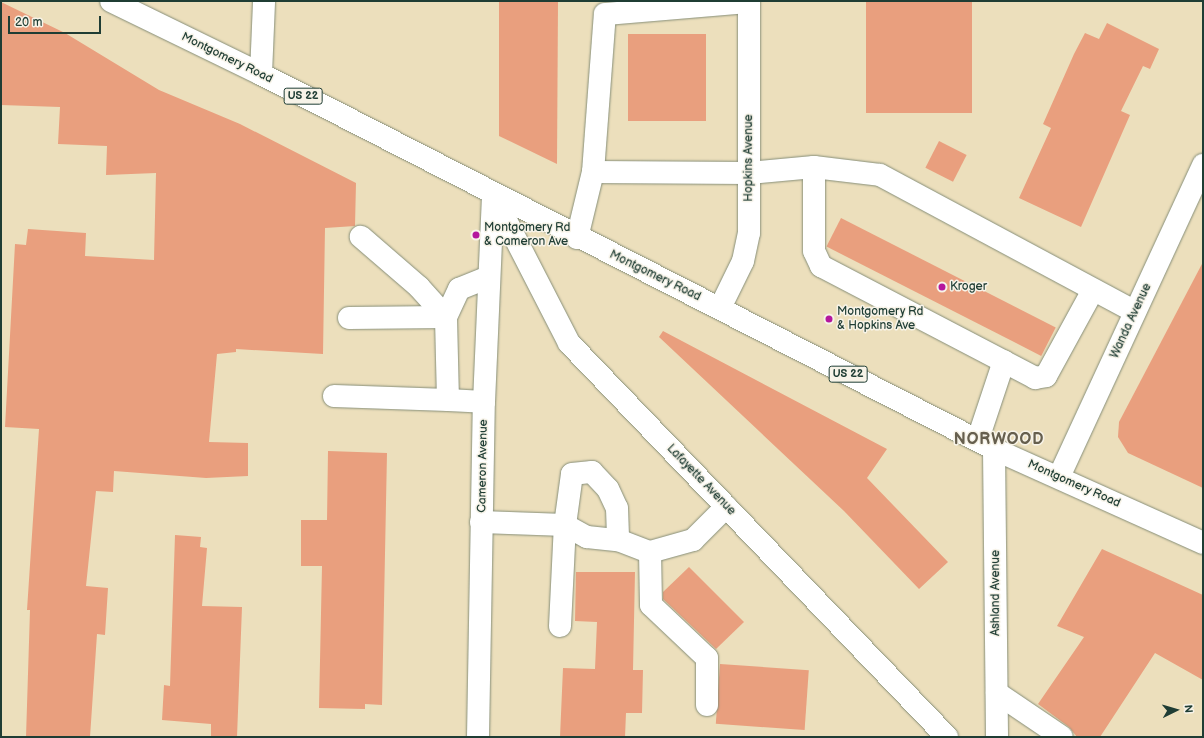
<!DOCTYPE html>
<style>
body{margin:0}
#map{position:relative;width:1204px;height:738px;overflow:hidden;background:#ecdfbc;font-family:"Balsamiq Sans",sans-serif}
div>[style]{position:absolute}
.building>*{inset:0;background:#e99f7e;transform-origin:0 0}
.roads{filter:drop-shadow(0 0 1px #868e78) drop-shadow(0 0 1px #868e78)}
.minor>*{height:22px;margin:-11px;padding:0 11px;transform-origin:11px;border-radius:11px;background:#fff}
.major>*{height:22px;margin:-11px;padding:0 11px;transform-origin:11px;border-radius:11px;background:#fff}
.dots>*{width:11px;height:11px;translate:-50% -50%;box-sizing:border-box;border:2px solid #f7f3e8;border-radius:50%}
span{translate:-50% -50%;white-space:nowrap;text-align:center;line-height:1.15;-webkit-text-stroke:3px #f7f3e8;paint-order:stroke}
.shield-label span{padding:1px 3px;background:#f7f3e8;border:1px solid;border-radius:3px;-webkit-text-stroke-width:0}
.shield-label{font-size:11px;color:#1f3d34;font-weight:700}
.street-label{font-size:12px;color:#1f3d34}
.poi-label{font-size:12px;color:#1f3d34}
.left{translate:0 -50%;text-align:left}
.district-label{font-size:16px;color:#665f4e;font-weight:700;letter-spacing:1px}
.frame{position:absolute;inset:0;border:2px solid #1f3d34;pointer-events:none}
.north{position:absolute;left:1156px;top:690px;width:40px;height:40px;-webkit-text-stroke:3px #f7f3e8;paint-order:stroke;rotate:85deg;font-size:11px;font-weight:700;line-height:16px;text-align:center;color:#1f3d34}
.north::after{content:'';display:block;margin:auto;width:14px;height:18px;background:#1f3d34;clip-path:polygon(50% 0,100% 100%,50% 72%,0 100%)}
.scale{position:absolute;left:8px;top:16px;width:93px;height:18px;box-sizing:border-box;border:2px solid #1f3d34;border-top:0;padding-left:5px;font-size:12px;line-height:14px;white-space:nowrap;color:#1f3d34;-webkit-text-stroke:3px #f7f3e8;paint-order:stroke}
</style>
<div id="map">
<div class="building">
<div style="clip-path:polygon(499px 1px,558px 1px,557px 164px,499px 136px)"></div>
<div style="left:866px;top:1px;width:106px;height:112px"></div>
<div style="clip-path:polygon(1px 2px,65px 33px,159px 90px,240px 124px,356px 183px,355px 226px,325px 228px,323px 354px,236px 349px,236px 352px,217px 354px,209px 442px,248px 443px,248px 476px,206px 478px,114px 471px,113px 492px,96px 491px,86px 586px,108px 588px,105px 635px,97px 634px,90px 737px,26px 737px,30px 610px,27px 610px,39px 429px,5px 427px,15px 244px,26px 245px,28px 229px,86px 233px,85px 256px,154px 260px,156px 173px,106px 175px,107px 146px,58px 144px,60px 107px,1px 105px)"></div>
<div style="clip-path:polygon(1107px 23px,1159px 49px,1150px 69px,1143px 66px,1121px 111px,1130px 115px,1081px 227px,1019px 198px,1051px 128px,1043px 124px,1074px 54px,1085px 33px,1099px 39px)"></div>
<div style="left:628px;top:34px;width:78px;height:87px"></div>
<div style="left:939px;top:141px;width:31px;height:30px;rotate:27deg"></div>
<div style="left:841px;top:218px;width:241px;height:32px;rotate:27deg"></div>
<div style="clip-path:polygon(1203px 262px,1203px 488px,1128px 453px,1118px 437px,1119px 422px)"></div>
<div style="clip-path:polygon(663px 331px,887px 449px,867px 478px,948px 562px,919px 589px,844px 511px,659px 337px)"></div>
<div style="clip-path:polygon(328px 451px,387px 453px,382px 705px,365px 704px,365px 709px,319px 708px,322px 566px,301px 566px,301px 520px,327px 520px)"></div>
<div style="clip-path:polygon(175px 535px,201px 537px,200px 547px,207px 548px,202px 606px,242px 607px,237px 737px,211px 737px,211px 724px,162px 720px,164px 685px,170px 686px)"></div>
<div style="clip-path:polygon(1102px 549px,1203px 595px,1203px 680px,1155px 653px,1100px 737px,1077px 737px,1069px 727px,1038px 704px,1084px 637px,1057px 626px)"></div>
<div style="clip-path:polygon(689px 567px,744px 622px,716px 649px,663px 599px,663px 592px)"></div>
<div style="clip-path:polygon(576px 572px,635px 572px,633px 670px,643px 670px,642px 713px,626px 713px,625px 737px,560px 737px,563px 668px,595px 669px,597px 622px,575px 621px)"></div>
<div style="left:720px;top:664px;width:89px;height:60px;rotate:4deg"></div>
</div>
<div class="roads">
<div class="minor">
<div style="left:261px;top:74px;width:73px;rotate:-87.6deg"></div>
<div style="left:814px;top:167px;width:84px;rotate:90deg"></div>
<div style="left:814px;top:251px;width:17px;rotate:65deg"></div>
<div style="left:821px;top:266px;width:242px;rotate:27.6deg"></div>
<div style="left:1035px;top:378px;width:11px;rotate:-10deg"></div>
<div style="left:1046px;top:376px;width:98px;rotate:-61.3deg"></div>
<div style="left:593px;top:172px;width:156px;rotate:0.4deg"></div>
<div style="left:749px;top:173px;width:65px;rotate:-5.3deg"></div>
<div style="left:814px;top:167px;width:66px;rotate:6.9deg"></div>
<div style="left:880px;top:175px;width:289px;rotate:28.2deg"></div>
<div style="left:493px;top:195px;width:166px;rotate:62.8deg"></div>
<div style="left:569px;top:343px;width:546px;rotate:46.19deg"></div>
<div style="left:577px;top:238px;width:68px;rotate:-76.4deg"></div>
<div style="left:593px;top:172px;width:158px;rotate:-85.7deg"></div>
<div style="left:605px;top:14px;width:144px;rotate:-4.8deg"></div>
<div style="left:720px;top:308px;width:52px;rotate:-63.9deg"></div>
<div style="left:743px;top:261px;width:29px;rotate:-78deg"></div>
<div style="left:749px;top:233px;width:232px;rotate:-90deg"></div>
<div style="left:349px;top:318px;width:97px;rotate:-0.6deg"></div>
<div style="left:446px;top:317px;width:31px;rotate:-65deg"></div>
<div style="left:459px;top:289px;width:32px;rotate:-22deg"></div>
<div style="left:334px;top:396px;width:114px;rotate:2deg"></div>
<div style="left:448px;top:400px;width:83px;rotate:-91.4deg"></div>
<div style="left:446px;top:317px;width:40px;rotate:-132deg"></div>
<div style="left:419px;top:287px;width:77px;rotate:-139.2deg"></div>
<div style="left:448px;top:400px;width:36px;rotate:3deg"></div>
<div style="left:978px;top:439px;width:82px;rotate:-71.6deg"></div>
<div style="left:994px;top:449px;width:288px;rotate:89.4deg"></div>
<div style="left:1059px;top:477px;width:344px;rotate:-65.2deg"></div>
<div style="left:481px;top:522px;width:84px;rotate:2deg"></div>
<div style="left:565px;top:525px;width:51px;rotate:-82.2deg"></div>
<div style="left:572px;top:474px;width:20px;rotate:-6deg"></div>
<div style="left:592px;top:472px;width:23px;rotate:47deg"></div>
<div style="left:608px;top:489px;width:21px;rotate:65deg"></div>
<div style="left:617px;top:508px;width:32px;rotate:88deg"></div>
<div style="left:650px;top:552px;width:45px;rotate:-15.6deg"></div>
<div style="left:693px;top:540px;width:47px;rotate:-45deg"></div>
<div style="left:560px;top:626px;width:101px;rotate:-87.2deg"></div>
<div style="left:565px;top:525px;width:25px;rotate:29deg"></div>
<div style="left:587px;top:537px;width:31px;rotate:6deg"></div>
<div style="left:618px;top:540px;width:34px;rotate:21deg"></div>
<div style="left:650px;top:552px;width:53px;rotate:88.9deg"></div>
<div style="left:651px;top:605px;width:77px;rotate:43.4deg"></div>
<div style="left:707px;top:658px;width:47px;rotate:90deg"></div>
<div style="left:997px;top:693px;width:78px;rotate:34.1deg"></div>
<div style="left:478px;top:737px;width:335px;rotate:-89deg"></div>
<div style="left:484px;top:402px;width:206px;rotate:-87.5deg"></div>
</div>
<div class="major">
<div style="left:111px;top:1px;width:167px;rotate:26deg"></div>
<div style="left:261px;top:74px;width:823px;rotate:27.09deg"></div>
<div style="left:994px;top:449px;width:229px;rotate:24.2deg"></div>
</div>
</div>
<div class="dots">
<div style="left:476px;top:235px;background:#b5179e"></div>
<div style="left:942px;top:287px;background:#b5179e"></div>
<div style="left:829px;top:319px;background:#b5179e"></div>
</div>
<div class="shield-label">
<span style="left:303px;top:96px">US 22</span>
<span style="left:848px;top:374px">US 22</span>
</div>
<div class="street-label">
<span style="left:227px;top:58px;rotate:26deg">Montgomery Road</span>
<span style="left:749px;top:158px;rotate:-90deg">Hopkins Avenue</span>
<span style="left:655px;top:276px;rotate:26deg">Montgomery Road</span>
<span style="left:1131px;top:321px;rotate:-65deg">Wanda Avenue</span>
<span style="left:483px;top:466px;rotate:-89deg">Cameron Avenue</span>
<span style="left:701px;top:480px;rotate:46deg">Lafayette Avenue</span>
<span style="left:1074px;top:484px;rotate:24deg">Montgomery Road</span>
<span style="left:996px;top:593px;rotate:-90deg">Ashland Avenue</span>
</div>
<div class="poi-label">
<span class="left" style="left:484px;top:235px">Montgomery Rd<br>&amp; Cameron Ave</span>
<span class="left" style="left:950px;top:287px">Kroger</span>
<span class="left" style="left:837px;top:319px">Montgomery Rd<br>&amp; Hopkins Ave</span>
</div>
<div class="district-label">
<span style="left:999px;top:440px">NORWOOD</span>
</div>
<div class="frame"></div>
<div class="north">N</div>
<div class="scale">20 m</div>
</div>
